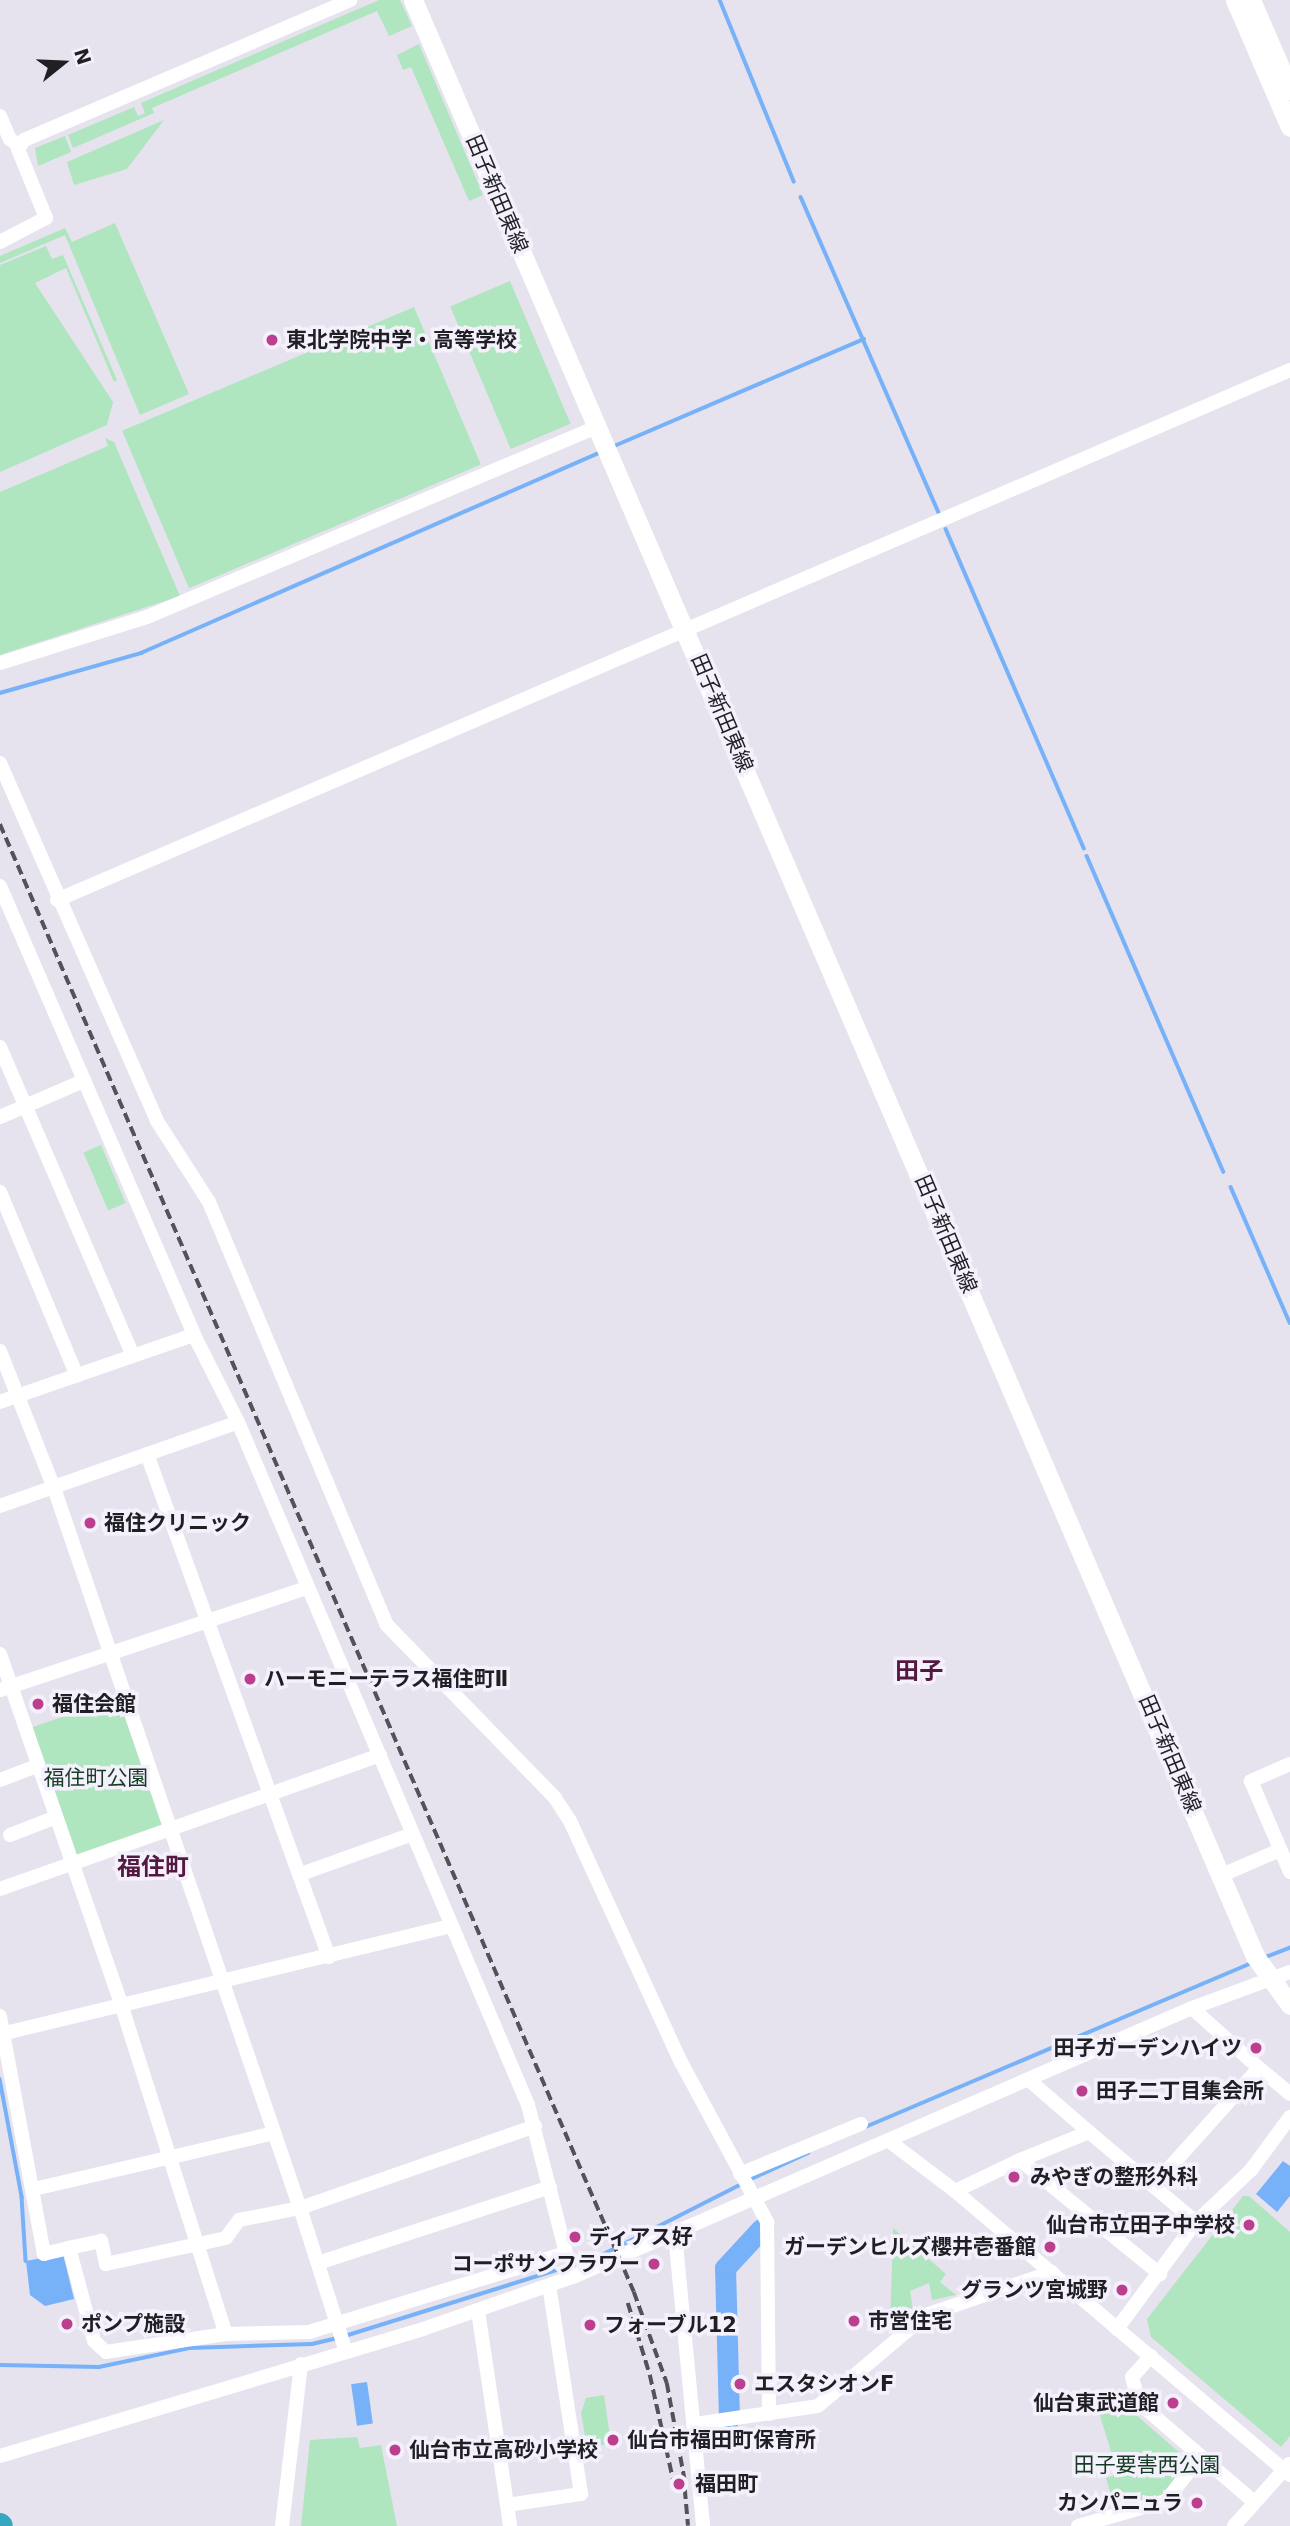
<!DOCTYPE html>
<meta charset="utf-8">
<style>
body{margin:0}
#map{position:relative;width:1290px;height:2526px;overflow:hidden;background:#e6e3ef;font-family:"DejaVu Sans","Noto Sans JP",sans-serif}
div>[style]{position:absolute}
.green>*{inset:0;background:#afe5bf;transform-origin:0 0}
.water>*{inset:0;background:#77b1f7;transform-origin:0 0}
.stream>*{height:3.5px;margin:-1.75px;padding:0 1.75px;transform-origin:1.75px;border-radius:1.75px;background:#77b1f7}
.river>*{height:21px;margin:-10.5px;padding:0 10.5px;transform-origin:10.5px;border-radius:10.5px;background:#77b1f7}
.street>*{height:14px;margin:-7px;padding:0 7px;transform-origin:7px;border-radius:7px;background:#fff}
.secondary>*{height:19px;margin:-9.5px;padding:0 9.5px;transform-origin:9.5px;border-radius:9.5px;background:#fff}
.highway>*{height:24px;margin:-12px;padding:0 12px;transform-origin:12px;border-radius:12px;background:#34a7c1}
.rail>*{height:3.5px;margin-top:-1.75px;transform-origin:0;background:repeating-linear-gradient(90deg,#535258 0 10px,transparent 0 15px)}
.dots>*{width:19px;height:19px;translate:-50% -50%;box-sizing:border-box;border:4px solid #f4f0fc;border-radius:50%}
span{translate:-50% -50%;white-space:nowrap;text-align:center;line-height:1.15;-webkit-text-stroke:7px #f4f0fc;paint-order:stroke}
.street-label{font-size:21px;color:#201f23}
.poi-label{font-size:21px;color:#201f23;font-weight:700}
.left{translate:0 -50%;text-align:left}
.right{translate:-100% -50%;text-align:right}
.park-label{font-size:21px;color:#163b24}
.quarter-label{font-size:24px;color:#54193f;font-weight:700}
.north{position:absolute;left:28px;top:28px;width:70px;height:70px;-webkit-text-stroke:5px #f4f0fc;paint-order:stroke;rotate:72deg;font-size:19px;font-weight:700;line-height:28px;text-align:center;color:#201f23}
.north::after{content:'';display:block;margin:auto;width:24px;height:32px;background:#201f23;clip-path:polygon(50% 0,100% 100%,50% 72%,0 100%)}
</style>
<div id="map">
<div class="green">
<div style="clip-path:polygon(379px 0,400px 0,412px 26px,389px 36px,377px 11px,152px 108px,154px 113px,73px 148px,68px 135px,134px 107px,138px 116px,145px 113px,141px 103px)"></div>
<div style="clip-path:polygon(419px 44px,483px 195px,469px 201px,411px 67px,403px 70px,397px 55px)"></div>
<div style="clip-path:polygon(164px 120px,127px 169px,74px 185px,67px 162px)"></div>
<div style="clip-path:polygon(65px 136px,71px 152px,38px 166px,35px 148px)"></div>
<div style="clip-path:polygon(115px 223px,189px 394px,140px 415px,65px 235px,0 263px,0 256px,65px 228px,72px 242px)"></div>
<div style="clip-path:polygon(46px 246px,52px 259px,63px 255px,117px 380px,114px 382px,66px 268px,35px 283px,113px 402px,107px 425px,0 472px,0 265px)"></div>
<div style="left:510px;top:281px;width:155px;height:65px;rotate:67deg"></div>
<div style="left:414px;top:307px;width:171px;height:317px;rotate:67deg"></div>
<div style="clip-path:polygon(105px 438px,114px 442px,180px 596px,0 655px,0 492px,108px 446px)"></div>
<div style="left:101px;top:1145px;width:63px;height:19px;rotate:67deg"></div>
<div style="left:120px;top:1697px;width:137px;height:98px;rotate:71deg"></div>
<div style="clip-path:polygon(1243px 2196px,1249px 2196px,1290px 2232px,1290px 2436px,1281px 2447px,1151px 2337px,1147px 2319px)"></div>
<div style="clip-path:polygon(893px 2228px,946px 2274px,940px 2282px,956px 2295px,932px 2300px,929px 2283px,910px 2291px,913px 2310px,890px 2331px)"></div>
<div style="clip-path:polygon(604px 2395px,611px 2444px,587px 2447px,581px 2413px,586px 2398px)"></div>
<div style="clip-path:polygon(1128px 2395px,1135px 2414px,1188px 2460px,1188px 2466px,1162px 2495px,1115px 2509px,1106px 2478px,1118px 2474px,1097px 2406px)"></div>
<div style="clip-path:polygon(357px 2437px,360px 2448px,381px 2445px,397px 2526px,301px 2526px,310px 2440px)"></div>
</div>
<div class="water">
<div style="clip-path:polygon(1283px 2161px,1290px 2166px,1290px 2196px,1277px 2212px,1256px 2194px)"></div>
<div style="clip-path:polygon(63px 2254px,74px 2299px,45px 2306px,30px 2295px,26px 2261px)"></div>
<div style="left:367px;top:2382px;width:42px;height:16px;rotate:82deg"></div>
</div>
<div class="stream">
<div style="left:720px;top:0;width:196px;rotate:67.8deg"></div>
<div style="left:801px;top:197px;width:345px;rotate:66.4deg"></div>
<div style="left:612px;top:447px;width:274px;rotate:-23.2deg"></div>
<div style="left:946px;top:529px;width:348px;rotate:66.6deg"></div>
<div style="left:0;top:693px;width:147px;rotate:-15.8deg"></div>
<div style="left:141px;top:653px;width:502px;rotate:-23.6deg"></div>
<div style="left:1087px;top:856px;width:344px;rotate:66.6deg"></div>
<div style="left:1231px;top:1187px;width:148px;rotate:66.5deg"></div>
<div style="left:1266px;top:1957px;width:26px;rotate:-21deg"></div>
<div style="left:0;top:2079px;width:120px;rotate:79.4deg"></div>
<div style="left:22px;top:2197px;width:64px;rotate:86.4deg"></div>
<div style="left:863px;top:2128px;width:423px;rotate:-23deg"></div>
<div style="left:749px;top:2180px;width:65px;rotate:-24.6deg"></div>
<div style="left:345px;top:2336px;width:263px;rotate:-17.3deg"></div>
<div style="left:596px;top:2258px;width:164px;rotate:-26.9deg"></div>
<div style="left:0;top:2365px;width:99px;rotate:1.2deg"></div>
<div style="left:99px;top:2367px;width:93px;rotate:-11.8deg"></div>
<div style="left:190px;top:2348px;width:122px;rotate:-1.9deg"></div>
<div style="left:312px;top:2344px;width:27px;rotate:-13deg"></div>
</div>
<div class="river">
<div style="left:729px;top:2419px;width:151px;rotate:-91.5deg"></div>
<div style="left:725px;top:2268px;width:53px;rotate:-47.3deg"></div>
</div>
<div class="street">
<div style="left:0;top:116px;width:25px;rotate:67deg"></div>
<div style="left:10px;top:139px;width:10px;rotate:37deg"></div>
<div style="left:0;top:242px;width:52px;rotate:-27.6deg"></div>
<div style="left:46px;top:218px;width:74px;rotate:-112.1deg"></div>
<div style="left:18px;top:149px;width:11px;rotate:-56deg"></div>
<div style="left:24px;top:140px;width:355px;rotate:-23.2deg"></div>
<div style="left:0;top:663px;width:154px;rotate:-17.4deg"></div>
<div style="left:147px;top:617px;width:486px;rotate:-22.9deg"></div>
<div style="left:0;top:763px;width:391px;rotate:66.3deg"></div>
<div style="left:157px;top:1121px;width:96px;rotate:57.3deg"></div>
<div style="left:209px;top:1202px;width:458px;rotate:67.2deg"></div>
<div style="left:386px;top:1624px;width:243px;rotate:45.8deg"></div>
<div style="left:555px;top:1798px;width:27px;rotate:57deg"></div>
<div style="left:570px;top:1821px;width:265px;rotate:65.3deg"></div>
<div style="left:681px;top:2062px;width:182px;rotate:61.7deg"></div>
<div style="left:767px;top:2222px;width:192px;rotate:89.4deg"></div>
<div style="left:0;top:886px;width:489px;rotate:66.6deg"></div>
<div style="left:194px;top:1335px;width:97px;rotate:63.2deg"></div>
<div style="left:238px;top:1422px;width:742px;rotate:66.99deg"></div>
<div style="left:528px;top:2105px;width:153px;rotate:75.6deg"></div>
<div style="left:566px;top:2253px;width:268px;rotate:162.9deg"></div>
<div style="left:310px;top:2332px;width:84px;rotate:178.6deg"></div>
<div style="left:226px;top:2334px;width:121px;rotate:171.5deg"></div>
<div style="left:106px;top:2352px;width:16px;rotate:-137deg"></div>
<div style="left:94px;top:2341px;width:96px;rotate:-105deg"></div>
<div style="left:69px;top:2248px;width:26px;rotate:167deg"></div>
<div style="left:44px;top:2254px;width:242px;rotate:-100.5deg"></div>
<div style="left:57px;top:900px;width:1342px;rotate:-23.26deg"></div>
<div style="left:0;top:1047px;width:336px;rotate:66.7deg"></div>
<div style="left:0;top:1117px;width:90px;rotate:-23.4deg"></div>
<div style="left:0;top:1192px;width:199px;rotate:67.3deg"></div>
<div style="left:0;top:1351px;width:147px;rotate:68.5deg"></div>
<div style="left:54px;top:1488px;width:761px;rotate:71.14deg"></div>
<div style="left:300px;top:2208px;width:62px;rotate:168.9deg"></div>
<div style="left:239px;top:2220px;width:22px;rotate:126deg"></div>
<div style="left:226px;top:2238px;width:123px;rotate:167.8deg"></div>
<div style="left:106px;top:2264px;width:24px;rotate:-102deg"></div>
<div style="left:101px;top:2241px;width:33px;rotate:168deg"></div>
<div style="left:0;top:1402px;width:205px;rotate:-19.1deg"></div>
<div style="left:147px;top:1454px;width:535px;rotate:70.11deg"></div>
<div style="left:0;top:1506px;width:252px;rotate:-19.4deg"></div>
<div style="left:0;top:1654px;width:373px;rotate:70.9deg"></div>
<div style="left:122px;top:2007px;width:343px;rotate:72.4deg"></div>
<div style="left:0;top:1690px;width:324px;rotate:-18.4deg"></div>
<div style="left:1290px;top:1764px;width:43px;rotate:156.4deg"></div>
<div style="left:1251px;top:1781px;width:99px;rotate:66.8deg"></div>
<div style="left:0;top:1780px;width:40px;rotate:-21deg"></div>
<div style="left:10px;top:1835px;width:47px;rotate:-21.1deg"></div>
<div style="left:301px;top:1874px;width:116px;rotate:-19.7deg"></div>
<div style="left:1222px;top:1875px;width:63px;rotate:-23.3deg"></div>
<div style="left:0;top:1889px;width:403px;rotate:-19.4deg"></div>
<div style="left:5px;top:2033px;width:459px;rotate:-13.5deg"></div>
<div style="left:1259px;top:2068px;width:40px;rotate:40deg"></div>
<div style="left:1029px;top:2080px;width:79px;rotate:40.9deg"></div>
<div style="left:889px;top:2141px;width:83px;rotate:37.1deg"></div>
<div style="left:955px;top:2191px;width:439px;rotate:40.3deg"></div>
<div style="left:1020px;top:2160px;width:74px;rotate:-22.1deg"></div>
<div style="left:1089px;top:2132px;width:140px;rotate:40.1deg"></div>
<div style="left:740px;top:2174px;width:131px;rotate:-22.5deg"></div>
<div style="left:1154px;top:2185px;width:157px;rotate:-48.1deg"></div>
<div style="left:1259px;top:2068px;width:90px;rotate:-138.2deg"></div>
<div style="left:34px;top:2189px;width:247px;rotate:-13.1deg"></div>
<div style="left:955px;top:2191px;width:72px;rotate:-25.5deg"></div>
<div style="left:1020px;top:2160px;width:181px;rotate:39.2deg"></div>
<div style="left:675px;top:2234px;width:293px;rotate:84.5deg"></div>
<div style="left:318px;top:2263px;width:244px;rotate:-18.1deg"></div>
<div style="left:478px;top:2311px;width:217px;rotate:81.5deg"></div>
<div style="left:1117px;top:2329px;width:133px;rotate:-53.6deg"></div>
<div style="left:1196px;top:2222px;width:76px;rotate:-43.4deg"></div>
<div style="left:1251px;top:2170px;width:66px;rotate:-53.7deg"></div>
<div style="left:346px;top:2352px;width:151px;rotate:-107.7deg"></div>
<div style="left:300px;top:2208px;width:249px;rotate:-19.2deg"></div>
<div style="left:1151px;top:2356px;width:28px;rotate:132deg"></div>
<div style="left:1132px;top:2377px;width:27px;rotate:75deg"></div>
<div style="left:1139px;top:2403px;width:152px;rotate:40.7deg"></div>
<div style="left:695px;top:2424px;width:124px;rotate:-8.3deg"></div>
<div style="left:818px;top:2406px;width:141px;rotate:-40.1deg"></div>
<div style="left:926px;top:2315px;width:133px;rotate:-18.8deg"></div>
<div style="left:0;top:2456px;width:442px;rotate:-16.7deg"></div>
<div style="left:423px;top:2329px;width:161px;rotate:-19.2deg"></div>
<div style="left:575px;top:2276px;width:673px;rotate:-23.48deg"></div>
<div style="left:1192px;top:2008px;width:104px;rotate:-20.2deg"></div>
<div style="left:507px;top:2505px;width:75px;rotate:-8.5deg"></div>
<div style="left:581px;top:2494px;width:211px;rotate:-98.7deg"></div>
<div style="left:282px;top:2526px;width:163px;rotate:-83.3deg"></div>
<div style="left:1078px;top:2526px;width:91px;rotate:-15.9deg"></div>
<div style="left:1166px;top:2501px;width:56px;rotate:-52.3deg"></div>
<div style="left:1234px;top:2526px;width:83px;rotate:-48.4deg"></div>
</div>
<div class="secondary">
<div style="left:413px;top:0;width:2130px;rotate:66.71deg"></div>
<div style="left:1255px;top:1956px;width:60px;rotate:54.5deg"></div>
<div style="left:1235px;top:0;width:138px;rotate:66.6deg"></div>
<div style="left:1251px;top:0;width:98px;rotate:66.6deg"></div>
</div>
<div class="highway">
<div style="left:0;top:2525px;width:1px;rotate:45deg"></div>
</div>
<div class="rail">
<div style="left:0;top:824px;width:1599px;rotate:66.64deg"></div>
<div style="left:634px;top:2292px;width:97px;rotate:70.1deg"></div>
<div style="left:667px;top:2383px;width:100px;rotate:79.6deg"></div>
<div style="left:628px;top:2303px;width:75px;rotate:73deg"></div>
<div style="left:650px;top:2375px;width:107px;rotate:77.5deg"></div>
<div style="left:685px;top:2489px;width:37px;rotate:85deg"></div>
</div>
<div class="dots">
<div style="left:272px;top:340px;background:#bb3f8e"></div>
<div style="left:90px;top:1523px;background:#bb3f8e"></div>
<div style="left:250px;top:1679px;background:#bb3f8e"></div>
<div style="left:38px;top:1704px;background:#bb3f8e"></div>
<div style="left:1256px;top:2048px;background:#bb3f8e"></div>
<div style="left:1082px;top:2091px;background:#bb3f8e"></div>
<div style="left:1014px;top:2177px;background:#bb3f8e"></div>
<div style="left:1249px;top:2225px;background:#bb3f8e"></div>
<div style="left:575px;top:2237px;background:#bb3f8e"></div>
<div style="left:1050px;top:2247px;background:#bb3f8e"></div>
<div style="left:654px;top:2264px;background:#bb3f8e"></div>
<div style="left:1122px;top:2290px;background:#bb3f8e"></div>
<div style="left:854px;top:2321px;background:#bb3f8e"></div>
<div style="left:67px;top:2324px;background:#bb3f8e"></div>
<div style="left:590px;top:2325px;background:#bb3f8e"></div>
<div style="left:740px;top:2384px;background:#bb3f8e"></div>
<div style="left:1173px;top:2403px;background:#bb3f8e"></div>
<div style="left:613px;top:2440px;background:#bb3f8e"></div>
<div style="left:395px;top:2450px;background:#bb3f8e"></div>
<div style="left:679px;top:2484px;background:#bb3f8e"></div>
<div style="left:1197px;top:2503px;background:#bb3f8e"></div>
</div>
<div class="street-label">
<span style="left:497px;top:194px;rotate:67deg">田子新田東線</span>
<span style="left:722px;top:713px;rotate:67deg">田子新田東線</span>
<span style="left:946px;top:1234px;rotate:67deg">田子新田東線</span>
<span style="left:1170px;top:1754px;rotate:67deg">田子新田東線</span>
</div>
<div class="poi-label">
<span class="left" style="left:286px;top:340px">東北学院中学・高等学校</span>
<span class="left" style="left:104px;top:1523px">福住クリニック</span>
<span class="left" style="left:264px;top:1679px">ハーモニーテラス福住町Ⅱ</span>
<span class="left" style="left:52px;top:1704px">福住会館</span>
<span class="right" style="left:1242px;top:2048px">田子ガーデンハイツ</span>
<span class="left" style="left:1096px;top:2091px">田子二丁目集会所</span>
<span class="left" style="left:1030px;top:2177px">みやぎの整形外科</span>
<span class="right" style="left:1235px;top:2225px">仙台市立田子中学校</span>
<span class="left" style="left:589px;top:2237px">ディアス好</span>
<span class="right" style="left:1036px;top:2247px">ガーデンヒルズ櫻井壱番館</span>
<span class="right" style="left:640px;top:2264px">コーポサンフラワー</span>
<span class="right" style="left:1108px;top:2290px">グランツ宮城野</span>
<span class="left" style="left:868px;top:2321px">市営住宅</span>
<span class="left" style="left:81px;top:2324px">ポンプ施設</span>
<span class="left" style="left:604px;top:2325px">フォーブル12</span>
<span class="left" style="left:754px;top:2384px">エスタシオンF</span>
<span class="right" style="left:1159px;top:2403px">仙台東武道館</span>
<span class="left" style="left:627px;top:2440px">仙台市福田町保育所</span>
<span class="left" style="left:409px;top:2450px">仙台市立高砂小学校</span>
<span class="left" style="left:695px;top:2484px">福田町</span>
<span class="right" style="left:1183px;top:2503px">カンパニュラ</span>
</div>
<div class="park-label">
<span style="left:96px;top:1778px">福住町公園</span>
<span style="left:1147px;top:2465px">田子要害西公園</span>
</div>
<div class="quarter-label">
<span style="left:919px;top:1672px">田子</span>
<span style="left:153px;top:1868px">福住町</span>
</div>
<div class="north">N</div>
</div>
